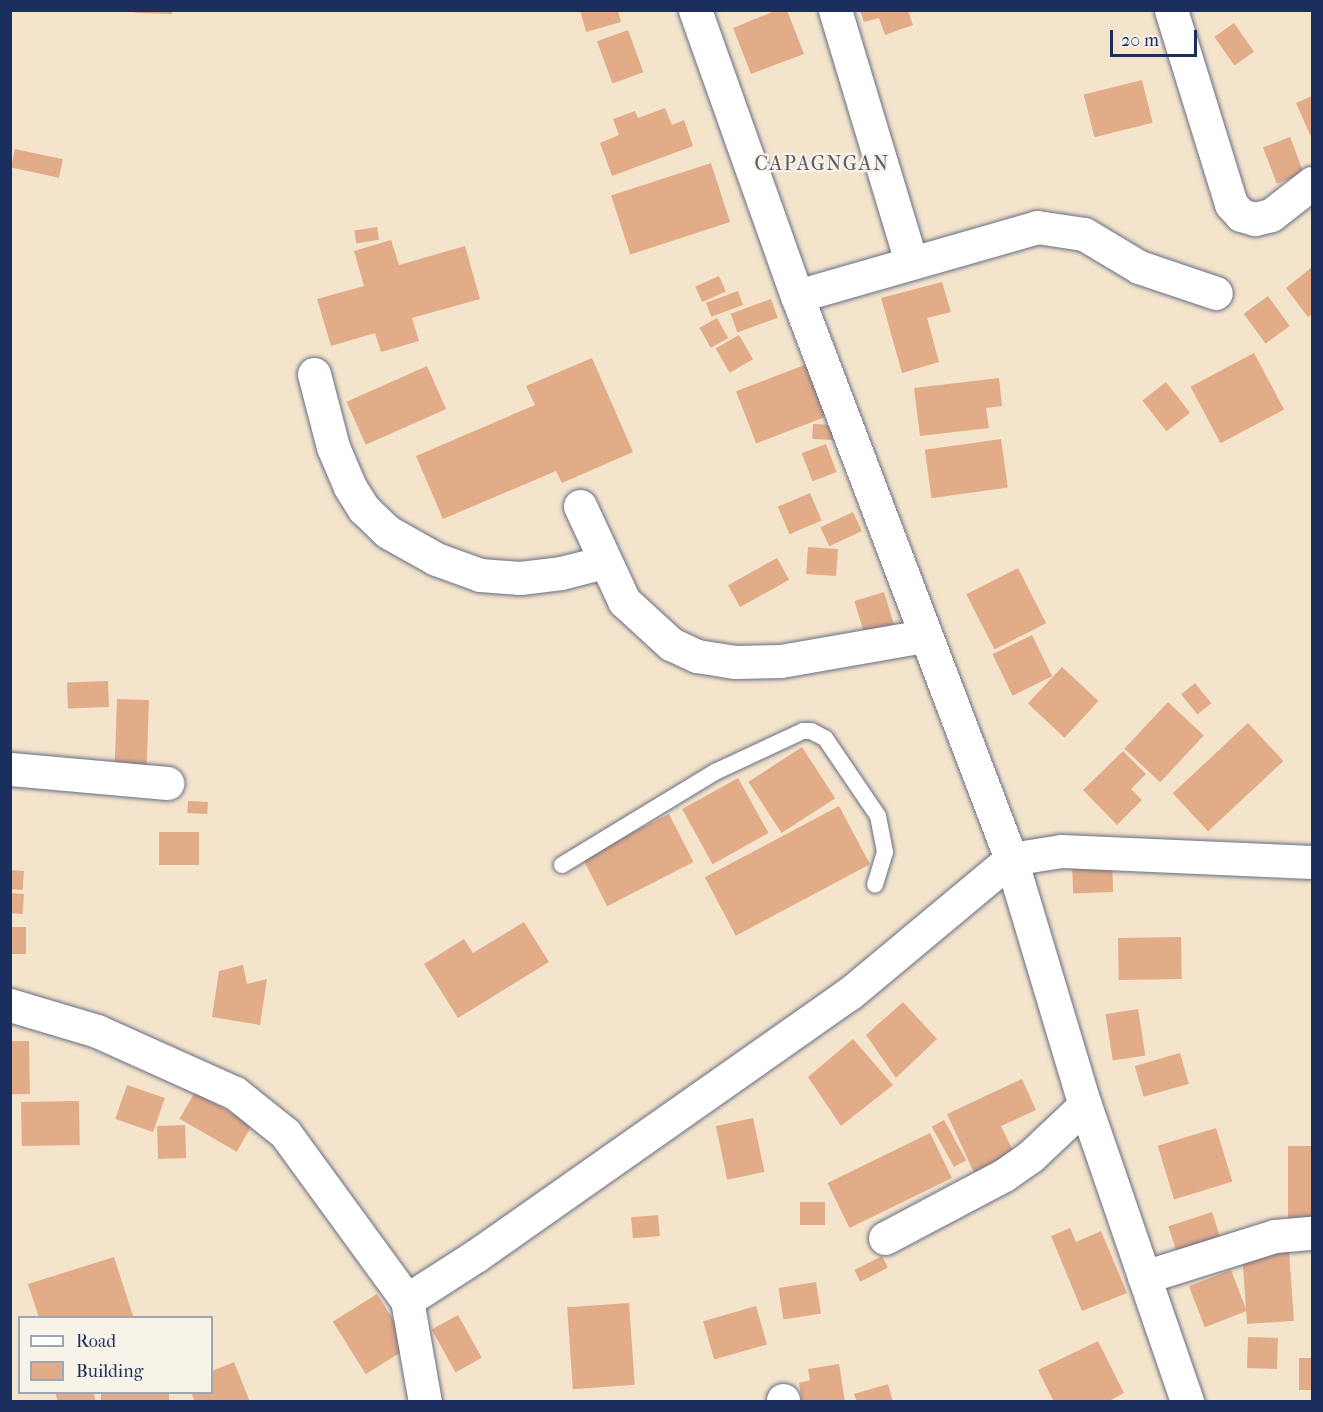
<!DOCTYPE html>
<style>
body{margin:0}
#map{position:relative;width:1323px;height:1412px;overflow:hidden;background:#f5e4cc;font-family:"IM FELL French Canon",serif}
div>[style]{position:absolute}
.building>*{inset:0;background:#e2ac89;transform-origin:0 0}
.roads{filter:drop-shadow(0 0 2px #676e84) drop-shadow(0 0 2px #676e84)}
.service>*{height:16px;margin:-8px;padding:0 8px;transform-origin:8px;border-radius:8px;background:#fff}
.minor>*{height:33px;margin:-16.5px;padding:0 16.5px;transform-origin:16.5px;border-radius:16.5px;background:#fff}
.tertiary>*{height:33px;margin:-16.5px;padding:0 16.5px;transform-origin:16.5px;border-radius:16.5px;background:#fff}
span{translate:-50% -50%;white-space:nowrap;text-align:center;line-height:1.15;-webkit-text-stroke:4.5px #f7f3e8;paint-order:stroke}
.neighbourhood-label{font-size:20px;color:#615b6d;letter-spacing:1.5px}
.frame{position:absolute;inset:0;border:12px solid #1b2f5e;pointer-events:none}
.legend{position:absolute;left:18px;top:1316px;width:195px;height:78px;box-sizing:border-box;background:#f7f3e8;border:2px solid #9fa5b1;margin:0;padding:8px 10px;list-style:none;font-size:18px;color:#1b2f5e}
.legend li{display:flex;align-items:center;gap:12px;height:30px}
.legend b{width:30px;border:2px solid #9fa5b1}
.scale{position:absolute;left:1110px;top:30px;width:87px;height:27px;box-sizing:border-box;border:3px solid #1b2f5e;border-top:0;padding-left:8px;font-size:18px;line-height:21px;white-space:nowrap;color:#1b2f5e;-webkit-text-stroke:4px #f7f3e8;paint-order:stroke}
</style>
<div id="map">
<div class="building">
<div style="clip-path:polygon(135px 10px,172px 10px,172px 14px,135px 13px)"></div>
<div style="clip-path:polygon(580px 10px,618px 10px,621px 22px,586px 32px)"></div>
<div style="clip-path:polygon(777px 10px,787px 10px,804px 54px,751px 74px,733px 28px)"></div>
<div style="clip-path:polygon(860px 10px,908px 10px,913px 25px,885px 35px,879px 18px,864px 22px)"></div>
<div style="left:1234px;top:23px;width:35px;height:24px;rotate:55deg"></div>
<div style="left:628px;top:30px;width:45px;height:33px;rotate:70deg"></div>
<div style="left:1142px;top:80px;width:44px;height:60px;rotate:76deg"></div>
<div style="clip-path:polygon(1312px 96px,1312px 139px,1296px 103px)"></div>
<div style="clip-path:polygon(665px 108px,672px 125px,684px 120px,693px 146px,612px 176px,600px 143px,619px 135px,613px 119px,635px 111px,638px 118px)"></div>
<div style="left:1290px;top:137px;width:39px;height:29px;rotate:69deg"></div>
<div style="left:15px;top:149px;width:49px;height:19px;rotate:12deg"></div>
<div style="left:711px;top:163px;width:62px;height:105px;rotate:72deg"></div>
<div style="left:377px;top:227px;width:13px;height:23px;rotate:81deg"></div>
<div style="clip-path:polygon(391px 240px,399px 265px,465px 246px,480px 299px,412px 318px,419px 341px,381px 352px,375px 333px,331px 346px,317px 299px,364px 286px,354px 251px)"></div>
<div style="clip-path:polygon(1312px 267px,1312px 314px,1308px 317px,1286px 288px)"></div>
<div style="left:719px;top:276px;width:17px;height:26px;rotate:66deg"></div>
<div style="clip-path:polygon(942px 282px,951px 312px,927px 318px,939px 362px,902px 373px,881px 298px)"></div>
<div style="left:738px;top:291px;width:15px;height:34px;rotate:70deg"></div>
<div style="left:1268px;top:296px;width:37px;height:30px;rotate:54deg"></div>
<div style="left:771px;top:299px;width:20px;height:43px;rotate:70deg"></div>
<div style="left:717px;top:318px;width:23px;height:20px;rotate:61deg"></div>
<div style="left:739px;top:335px;width:28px;height:27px;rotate:60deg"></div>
<div style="left:1254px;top:353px;width:64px;height:72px;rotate:62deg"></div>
<div style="clip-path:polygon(592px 358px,633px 452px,562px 483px,556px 471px,443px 519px,416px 456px,535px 405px,526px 386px)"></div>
<div style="left:807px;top:364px;width:56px;height:76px;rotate:69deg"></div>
<div style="left:427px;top:366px;width:47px;height:88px;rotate:66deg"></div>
<div style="clip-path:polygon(999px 378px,1002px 406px,986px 408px,989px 428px,920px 436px,914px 388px)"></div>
<div style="left:1166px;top:382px;width:39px;height:30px;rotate:52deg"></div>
<div style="left:813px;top:424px;width:21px;height:15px;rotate:3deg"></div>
<div style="left:1001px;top:439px;width:49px;height:77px;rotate:82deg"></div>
<div style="left:826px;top:444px;width:30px;height:26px;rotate:69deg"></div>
<div style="left:810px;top:493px;width:30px;height:35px;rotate:67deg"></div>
<div style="left:853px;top:512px;width:21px;height:36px;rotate:65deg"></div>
<div style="left:808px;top:547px;width:30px;height:27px;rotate:4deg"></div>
<div style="left:777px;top:558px;width:25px;height:56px;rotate:61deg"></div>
<div style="left:1018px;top:568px;width:62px;height:58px;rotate:63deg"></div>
<div style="left:884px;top:592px;width:34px;height:31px;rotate:73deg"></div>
<div style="left:1032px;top:635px;width:46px;height:44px;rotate:64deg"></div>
<div style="left:1062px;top:667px;width:50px;height:50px;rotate:43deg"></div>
<div style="left:108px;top:681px;width:26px;height:41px;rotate:88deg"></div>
<div style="left:1195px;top:683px;width:26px;height:18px;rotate:51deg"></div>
<div style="left:117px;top:699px;width:32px;height:68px;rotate:2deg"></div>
<div style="left:1168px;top:702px;width:49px;height:64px;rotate:43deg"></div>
<div style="left:1248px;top:723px;width:52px;height:103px;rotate:47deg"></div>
<div style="left:802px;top:747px;width:61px;height:64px;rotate:57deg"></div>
<div style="clip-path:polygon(1123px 751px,1146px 774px,1131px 789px,1142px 800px,1117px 825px,1083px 790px)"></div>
<div style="left:738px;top:778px;width:63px;height:64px;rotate:61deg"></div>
<div style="left:188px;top:801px;width:20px;height:12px;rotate:3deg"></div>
<div style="left:839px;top:806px;width:66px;height:152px;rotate:62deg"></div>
<div style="left:669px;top:814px;width:54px;height:97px;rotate:63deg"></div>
<div style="left:159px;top:832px;width:40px;height:33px"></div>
<div style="left:1112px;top:861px;width:31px;height:40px;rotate:88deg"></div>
<div style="left:10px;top:870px;width:14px;height:19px;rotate:4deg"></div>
<div style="left:10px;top:893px;width:14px;height:20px;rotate:4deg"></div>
<div style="clip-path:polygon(524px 922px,549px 962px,458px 1018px,424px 964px,464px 939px,473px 953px)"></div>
<div style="left:10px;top:927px;width:16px;height:27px"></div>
<div style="left:1181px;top:937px;width:42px;height:63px;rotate:89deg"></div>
<div style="clip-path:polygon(243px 965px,247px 984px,267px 979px,260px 1025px,212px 1017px,219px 971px)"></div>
<div style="clip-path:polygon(903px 1002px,937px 1039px,896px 1078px,866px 1035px)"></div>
<div style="left:1138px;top:1009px;width:47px;height:33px;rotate:81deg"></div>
<div style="clip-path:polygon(853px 1039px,893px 1085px,841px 1126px,808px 1077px)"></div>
<div style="left:29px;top:1041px;width:53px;height:19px;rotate:89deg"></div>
<div style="left:1180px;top:1053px;width:32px;height:47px;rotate:74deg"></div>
<div style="clip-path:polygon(1022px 1079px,1036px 1110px,1001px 1126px,1016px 1157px,976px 1177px,947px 1114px)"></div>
<div style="left:127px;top:1085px;width:40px;height:36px;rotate:19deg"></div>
<div style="left:195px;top:1092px;width:66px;height:31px;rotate:30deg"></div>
<div style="left:79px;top:1101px;width:44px;height:58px;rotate:89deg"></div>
<div style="left:753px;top:1118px;width:55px;height:38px;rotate:78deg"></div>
<div style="left:944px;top:1120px;width:46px;height:14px;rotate:61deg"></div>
<div style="left:185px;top:1125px;width:33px;height:28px;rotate:88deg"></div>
<div style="left:1216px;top:1128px;width:56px;height:61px;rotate:73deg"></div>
<div style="left:930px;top:1133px;width:50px;height:114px;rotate:64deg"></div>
<div style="left:1312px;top:1146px;width:77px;height:24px;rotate:90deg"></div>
<div style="left:800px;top:1202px;width:25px;height:23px"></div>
<div style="left:1212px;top:1212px;width:36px;height:46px;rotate:72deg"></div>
<div style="left:658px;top:1215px;width:21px;height:27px;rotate:85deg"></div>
<div style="clip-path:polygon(1070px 1228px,1076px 1242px,1101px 1231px,1127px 1293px,1082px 1311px,1051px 1236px)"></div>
<div style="left:1289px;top:1250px;width:71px;height:47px;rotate:86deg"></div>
<div style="left:882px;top:1256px;width:13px;height:31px;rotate:63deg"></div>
<div style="clip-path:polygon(114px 1257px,133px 1316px,39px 1318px,28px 1284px)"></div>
<div style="left:1231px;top:1270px;width:44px;height:45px;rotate:69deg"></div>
<div style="left:816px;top:1282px;width:32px;height:38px;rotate:81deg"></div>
<div style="left:377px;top:1294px;width:62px;height:52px;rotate:58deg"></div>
<div style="left:629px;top:1303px;width:82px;height:62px;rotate:86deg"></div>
<div style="left:756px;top:1306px;width:40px;height:55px;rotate:74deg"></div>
<div style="left:458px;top:1315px;width:49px;height:30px;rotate:61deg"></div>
<div style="left:1248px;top:1337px;width:30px;height:31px;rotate:2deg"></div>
<div style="clip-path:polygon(1098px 1341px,1124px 1393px,1107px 1402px,1054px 1402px,1038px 1370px)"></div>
<div style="left:1299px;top:1358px;width:13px;height:32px"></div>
<div style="clip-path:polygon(234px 1362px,250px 1402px,195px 1402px,191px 1392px,212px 1392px,212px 1371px)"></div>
<div style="clip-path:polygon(839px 1364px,845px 1402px,802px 1402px,799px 1383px,810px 1380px,808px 1369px)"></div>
<div style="clip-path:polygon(888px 1384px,893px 1402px,857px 1402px,854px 1394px)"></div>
<div style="clip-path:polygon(55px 1392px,93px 1392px,96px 1402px,58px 1402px)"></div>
<div style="left:101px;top:1392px;width:68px;height:10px"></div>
</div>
<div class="roads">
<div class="service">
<div style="left:562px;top:865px;width:179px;rotate:-31.3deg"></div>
<div style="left:715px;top:772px;width:97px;rotate:-25deg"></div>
<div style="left:803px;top:731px;width:8px"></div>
<div style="left:811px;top:731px;width:16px;rotate:27deg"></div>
<div style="left:825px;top:738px;width:94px;rotate:55.8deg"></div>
<div style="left:878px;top:816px;width:37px;rotate:79deg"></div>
<div style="left:885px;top:852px;width:34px;rotate:107deg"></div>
</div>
<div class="minor">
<div style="left:835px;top:10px;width:263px;rotate:73.2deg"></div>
<div style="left:1171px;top:10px;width:203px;rotate:72.8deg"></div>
<div style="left:1231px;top:204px;width:15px;rotate:48deg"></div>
<div style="left:1241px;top:215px;width:15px;rotate:16deg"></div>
<div style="left:1255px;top:219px;width:16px;rotate:-14deg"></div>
<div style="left:1271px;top:215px;width:52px;rotate:-38deg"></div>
<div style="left:797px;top:296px;width:250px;rotate:-16deg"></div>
<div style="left:1037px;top:227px;width:48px;rotate:8.5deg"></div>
<div style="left:1084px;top:234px;width:64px;rotate:31deg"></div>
<div style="left:1139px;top:267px;width:81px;rotate:18.7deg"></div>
<div style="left:314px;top:374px;width:75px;rotate:75.4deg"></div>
<div style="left:333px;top:447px;width:43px;rotate:67deg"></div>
<div style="left:350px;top:487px;width:26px;rotate:58deg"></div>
<div style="left:364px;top:509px;width:33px;rotate:44deg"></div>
<div style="left:388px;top:532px;width:55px;rotate:29.4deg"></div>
<div style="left:436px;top:559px;width:47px;rotate:20deg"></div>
<div style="left:480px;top:575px;width:40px;rotate:4.3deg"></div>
<div style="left:520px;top:578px;width:41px;rotate:-7deg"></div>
<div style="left:561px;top:573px;width:44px;rotate:-14.3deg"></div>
<div style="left:580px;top:506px;width:105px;rotate:65.1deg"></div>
<div style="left:624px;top:601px;width:64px;rotate:42.5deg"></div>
<div style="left:671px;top:644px;width:29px;rotate:25deg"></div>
<div style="left:697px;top:656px;width:39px;rotate:9deg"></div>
<div style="left:736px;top:662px;width:45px;rotate:-1.3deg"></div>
<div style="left:781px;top:661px;width:145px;rotate:-9.9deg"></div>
<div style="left:10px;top:769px;width:158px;rotate:5.1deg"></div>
<div style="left:10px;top:1005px;width:91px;rotate:16.6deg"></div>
<div style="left:97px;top:1031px;width:151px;rotate:24.2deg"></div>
<div style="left:235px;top:1093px;width:64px;rotate:38.7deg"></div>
<div style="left:285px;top:1133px;width:207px;rotate:53.9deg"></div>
<div style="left:407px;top:1300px;width:83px;rotate:-32.7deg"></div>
<div style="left:477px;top:1255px;width:454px;rotate:-35.1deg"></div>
<div style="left:849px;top:994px;width:211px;rotate:-39.8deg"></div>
<div style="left:1011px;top:859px;width:51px;rotate:-9.1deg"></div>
<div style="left:1061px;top:851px;width:251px;rotate:2.5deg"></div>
<div style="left:885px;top:1238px;width:135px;rotate:-27.9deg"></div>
<div style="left:1004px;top:1175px;width:33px;rotate:-35deg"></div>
<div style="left:1031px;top:1156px;width:74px;rotate:-43.4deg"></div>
<div style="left:1144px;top:1277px;width:137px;rotate:-17.4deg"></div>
<div style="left:1275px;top:1236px;width:37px;rotate:-5deg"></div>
<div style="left:407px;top:1300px;width:104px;rotate:80deg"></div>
<div style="left:783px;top:1400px;width:2px;rotate:90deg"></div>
</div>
<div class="tertiary">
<div style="left:695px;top:10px;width:304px;rotate:70.4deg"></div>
<div style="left:797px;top:296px;width:602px;rotate:69.19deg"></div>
<div style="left:1011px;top:859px;width:257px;rotate:73.3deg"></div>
<div style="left:1085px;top:1105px;width:314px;rotate:71deg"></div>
</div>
</div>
<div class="neighbourhood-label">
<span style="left:822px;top:163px">CAPAGNGAN</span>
</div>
<div class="frame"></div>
<ul class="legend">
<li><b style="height:8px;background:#fff"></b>Road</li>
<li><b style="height:16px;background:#e2ac89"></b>Building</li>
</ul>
<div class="scale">20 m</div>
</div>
